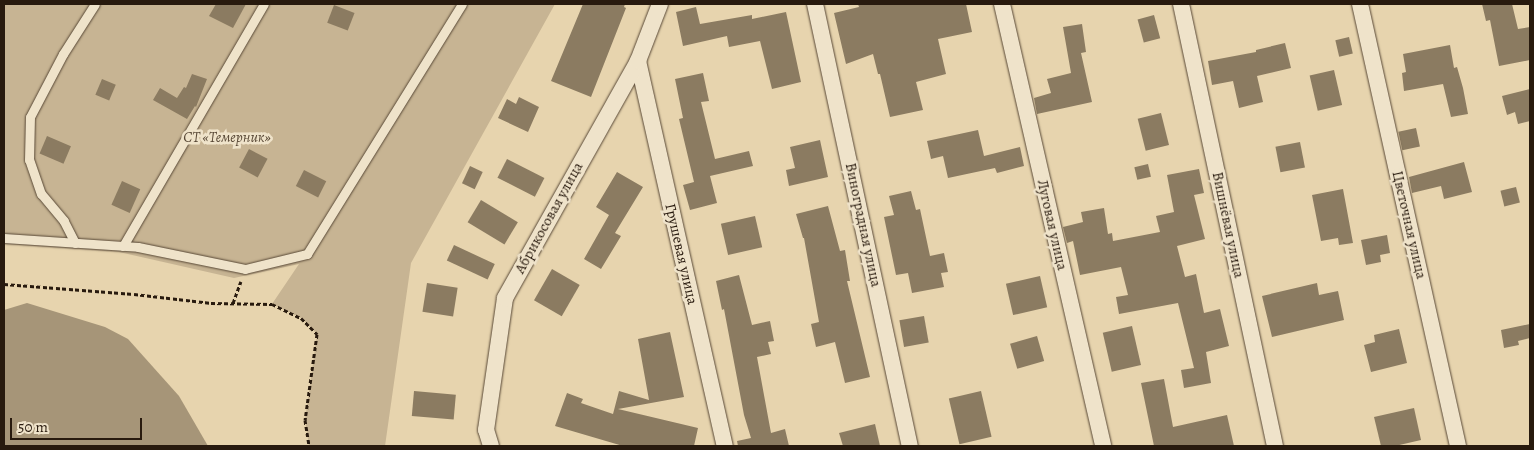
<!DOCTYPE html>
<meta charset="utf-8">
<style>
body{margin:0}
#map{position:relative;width:1534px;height:450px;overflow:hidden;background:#e7d4ae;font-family:Alegreya,serif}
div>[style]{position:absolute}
.green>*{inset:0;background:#c7b493}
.water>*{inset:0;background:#a69578}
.building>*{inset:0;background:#8b7b61;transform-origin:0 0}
.path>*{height:3px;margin-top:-1.5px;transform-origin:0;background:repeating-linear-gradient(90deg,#281a0e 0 4px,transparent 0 6.5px)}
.roads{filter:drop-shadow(0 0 1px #584836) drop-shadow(0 0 1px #584836)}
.service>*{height:9px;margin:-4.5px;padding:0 4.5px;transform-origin:4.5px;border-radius:4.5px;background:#efe3ca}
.minor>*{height:16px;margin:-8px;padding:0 8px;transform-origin:8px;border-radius:8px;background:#efe3ca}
span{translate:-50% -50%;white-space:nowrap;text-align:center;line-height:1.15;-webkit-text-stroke:5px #efe3ca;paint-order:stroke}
.park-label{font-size:15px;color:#584836;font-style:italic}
.street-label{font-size:15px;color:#281a0e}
.frame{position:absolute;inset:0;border:5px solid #281a0e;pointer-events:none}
.scale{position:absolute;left:10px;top:418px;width:132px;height:22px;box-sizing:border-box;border:2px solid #281a0e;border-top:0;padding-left:6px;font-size:15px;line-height:18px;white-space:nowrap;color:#281a0e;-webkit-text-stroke:4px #efe3ca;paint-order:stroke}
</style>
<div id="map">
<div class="green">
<div style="clip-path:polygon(4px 4px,555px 4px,411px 263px,385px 446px,309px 446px,305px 420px,317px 334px,301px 318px,272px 304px,299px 264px,234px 278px,119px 252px,4px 244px)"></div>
</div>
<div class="water">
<div style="clip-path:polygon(27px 303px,105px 327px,128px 339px,179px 396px,208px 446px,4px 446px,4px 310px)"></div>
</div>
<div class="building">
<div style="clip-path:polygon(216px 4px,246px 4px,233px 28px,209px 16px)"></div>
<div style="clip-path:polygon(583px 4px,625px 4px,624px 7px,626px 8px,591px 97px,551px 81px)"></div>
<div style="clip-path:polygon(858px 4px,966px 4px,972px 32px,938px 39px,946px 74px,916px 82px,923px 110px,890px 117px,880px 74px,878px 74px,873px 54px,846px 64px,834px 13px,859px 7px)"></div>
<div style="clip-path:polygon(1482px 4px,1512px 4px,1518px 29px,1530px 27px,1530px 60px,1499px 66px,1490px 20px,1486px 21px)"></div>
<div style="left:334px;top:5px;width:22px;height:19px;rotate:21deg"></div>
<div style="clip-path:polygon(696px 7px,700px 24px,752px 15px,752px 19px,786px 12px,801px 82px,772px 89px,760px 41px,729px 47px,727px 36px,683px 46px,676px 12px)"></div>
<div style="left:1154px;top:15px;width:24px;height:17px;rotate:75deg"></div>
<div style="clip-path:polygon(1082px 24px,1086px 52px,1081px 53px,1092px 102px,1037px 114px,1034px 98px,1051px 93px,1047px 79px,1071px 73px,1063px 27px)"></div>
<div style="left:1349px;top:37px;width:17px;height:14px;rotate:77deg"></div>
<div style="clip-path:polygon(1285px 43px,1291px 68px,1257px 76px,1263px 102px,1239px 108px,1233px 81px,1212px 85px,1208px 61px,1256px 52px,1256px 50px)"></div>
<div style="clip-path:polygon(1450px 45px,1454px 68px,1457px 67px,1463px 88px,1468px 114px,1451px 117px,1443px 84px,1404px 91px,1402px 73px,1406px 72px,1403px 54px)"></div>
<div style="left:1334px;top:70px;width:36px;height:25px;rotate:77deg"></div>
<div style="clip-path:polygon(703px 73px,709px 101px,701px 102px,715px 159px,749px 151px,753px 166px,710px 176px,717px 203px,690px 210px,683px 185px,694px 182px,679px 119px,683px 118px,675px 79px)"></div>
<div style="clip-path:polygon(192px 74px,207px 79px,196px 107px,195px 106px,187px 119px,153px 100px,160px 88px,177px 98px,184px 87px,186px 88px)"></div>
<div style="left:102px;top:79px;width:15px;height:17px;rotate:23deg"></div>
<div style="clip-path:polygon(1530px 89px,1530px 121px,1518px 124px,1515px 112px,1507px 115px,1502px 96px)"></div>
<div style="clip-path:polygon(519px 97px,539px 107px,528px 132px,498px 118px,507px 99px,516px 104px)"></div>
<div style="left:1161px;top:113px;width:33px;height:24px;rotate:76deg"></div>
<div style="left:1416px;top:128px;width:19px;height:18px;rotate:78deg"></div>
<div style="clip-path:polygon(978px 130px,984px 156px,1020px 147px,1024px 166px,997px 173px,995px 168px,948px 178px,943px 156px,931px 159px,927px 141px)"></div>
<div style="left:47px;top:136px;width:26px;height:19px;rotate:23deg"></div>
<div style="clip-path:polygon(820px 140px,828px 177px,789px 186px,786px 170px,795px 168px,790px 147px)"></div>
<div style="left:1300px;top:142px;width:26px;height:25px;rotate:79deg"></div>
<div style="left:249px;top:149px;width:21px;height:21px;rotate:28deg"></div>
<div style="left:507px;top:159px;width:42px;height:21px;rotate:27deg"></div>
<div style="clip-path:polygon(1464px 162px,1472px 192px,1444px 199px,1441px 186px,1412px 193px,1409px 177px)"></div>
<div style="left:1148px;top:164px;width:13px;height:14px;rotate:77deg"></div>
<div style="left:470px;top:166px;width:14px;height:19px;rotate:25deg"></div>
<div style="clip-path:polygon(1199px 169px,1204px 193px,1194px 195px,1205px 239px,1177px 246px,1185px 277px,1196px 274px,1204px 313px,1220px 309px,1229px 346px,1206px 352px,1211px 383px,1184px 388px,1181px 370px,1194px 368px,1178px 303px,1119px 314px,1116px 297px,1128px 295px,1121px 267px,1080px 275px,1073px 241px,1067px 243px,1063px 227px,1083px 222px,1081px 212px,1104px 208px,1108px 234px,1112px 233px,1113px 241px,1160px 232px,1156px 216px,1174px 212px,1167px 175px)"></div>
<div style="left:304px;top:170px;width:25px;height:18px;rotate:27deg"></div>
<div style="clip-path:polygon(617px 172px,643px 187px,615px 233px,621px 236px,601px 269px,584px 259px,609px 215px,596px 207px)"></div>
<div style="left:122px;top:181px;width:20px;height:26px;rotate:24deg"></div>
<div style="left:1516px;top:187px;width:16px;height:16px;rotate:76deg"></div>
<div style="clip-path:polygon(1343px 189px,1353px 243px,1339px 245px,1338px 238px,1321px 241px,1312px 195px)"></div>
<div style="clip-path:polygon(911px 191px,916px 210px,920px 209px,930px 256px,944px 253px,948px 272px,941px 273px,944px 287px,912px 293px,908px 273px,896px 275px,884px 217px,894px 215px,889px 196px)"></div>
<div style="left:481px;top:200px;width:43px;height:26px;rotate:31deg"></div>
<div style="clip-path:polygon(828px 206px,840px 251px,845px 250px,850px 281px,847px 281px,870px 377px,845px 383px,835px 342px,816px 347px,811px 324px,819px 322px,804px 238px,803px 238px,796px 214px)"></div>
<div style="left:755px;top:216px;width:32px;height:35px;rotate:77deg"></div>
<div style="clip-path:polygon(1387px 235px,1390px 253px,1380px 255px,1381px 262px,1366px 265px,1361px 240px)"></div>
<div style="left:454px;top:245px;width:45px;height:17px;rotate:25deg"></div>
<div style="left:552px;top:269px;width:32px;height:36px;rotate:30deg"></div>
<div style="clip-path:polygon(739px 275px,752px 325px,770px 321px,774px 341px,768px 342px,771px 354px,757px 357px,771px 433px,785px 429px,789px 446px,738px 446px,737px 441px,751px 438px,744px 415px,724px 309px,722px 310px,716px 281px)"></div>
<div style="left:1040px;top:276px;width:32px;height:35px;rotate:77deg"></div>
<div style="left:427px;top:283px;width:31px;height:29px;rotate:9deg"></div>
<div style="clip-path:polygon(1317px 283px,1319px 295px,1338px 291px,1344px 320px,1272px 337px,1262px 296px)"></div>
<div style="left:924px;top:316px;width:27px;height:25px;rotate:80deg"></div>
<div style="clip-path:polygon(1530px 324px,1530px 338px,1518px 341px,1519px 345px,1504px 348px,1501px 330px)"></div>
<div style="left:1132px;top:326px;width:40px;height:30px;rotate:77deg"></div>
<div style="clip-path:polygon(1399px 329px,1407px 363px,1371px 372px,1364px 345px,1375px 342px,1374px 335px)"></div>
<div style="clip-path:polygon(670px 332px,684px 397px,618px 409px,698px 428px,694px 446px,623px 446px,555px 426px,567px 393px,583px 399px,581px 403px,613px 414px,619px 391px,649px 400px,638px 339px)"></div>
<div style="left:1037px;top:336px;width:26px;height:28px;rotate:74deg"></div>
<div style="clip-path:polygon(1164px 379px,1173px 427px,1227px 415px,1234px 446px,1154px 446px,1141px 383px)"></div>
<div style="left:414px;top:391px;width:42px;height:25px;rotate:5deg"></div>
<div style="left:981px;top:391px;width:47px;height:33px;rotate:77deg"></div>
<div style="clip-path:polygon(1414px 408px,1421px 440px,1395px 446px,1381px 446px,1374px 417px)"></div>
<div style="clip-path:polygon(875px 424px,880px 446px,843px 446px,839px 433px)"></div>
</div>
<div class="path">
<div style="left:4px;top:284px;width:130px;rotate:4.4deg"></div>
<div style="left:134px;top:294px;width:78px;rotate:6.7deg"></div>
<div style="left:211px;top:303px;width:61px;rotate:0.9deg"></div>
<div style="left:272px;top:304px;width:32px;rotate:26deg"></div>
<div style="left:301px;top:318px;width:23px;rotate:45deg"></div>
<div style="left:317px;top:334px;width:87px;rotate:97.9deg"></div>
<div style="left:305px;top:420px;width:26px;rotate:81deg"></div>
<div style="left:233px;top:303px;width:23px;rotate:-70deg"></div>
</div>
<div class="roads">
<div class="service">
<div style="left:4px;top:238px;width:134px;rotate:3.8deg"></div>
<div style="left:138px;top:247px;width:109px;rotate:11.6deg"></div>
<div style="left:245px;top:269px;width:64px;rotate:-13.6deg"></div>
<div style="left:307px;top:254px;width:294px;rotate:-58.2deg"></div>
<div style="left:75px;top:243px;width:25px;rotate:-117deg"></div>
<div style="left:64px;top:221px;width:35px;rotate:-130deg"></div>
<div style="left:41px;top:194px;width:36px;rotate:-109deg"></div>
<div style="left:29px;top:160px;width:43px;rotate:-88.7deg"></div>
<div style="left:30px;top:117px;width:71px;rotate:-62.4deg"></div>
<div style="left:63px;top:54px;width:59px;rotate:-57.4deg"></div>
<div style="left:123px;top:246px;width:280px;rotate:-59.8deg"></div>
</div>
<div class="minor">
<div style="left:815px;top:4px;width:452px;rotate:77.9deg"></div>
<div style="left:1002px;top:4px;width:453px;rotate:77.1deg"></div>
<div style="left:1181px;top:4px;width:452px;rotate:78deg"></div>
<div style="left:1360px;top:4px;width:453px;rotate:77.5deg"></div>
<div style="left:638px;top:61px;width:395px;rotate:77.3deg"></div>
<div style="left:491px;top:446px;width:17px;rotate:-107deg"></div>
<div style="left:486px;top:430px;width:133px;rotate:-81.8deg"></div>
<div style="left:505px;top:298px;width:272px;rotate:-60.7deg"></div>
<div style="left:638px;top:61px;width:61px;rotate:-68.9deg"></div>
</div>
</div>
<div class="park-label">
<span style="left:227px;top:138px">СТ «Темерник»</span>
</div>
<div class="street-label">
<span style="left:549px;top:218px;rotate:-61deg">Абрикосовая улица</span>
<span style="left:863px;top:225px;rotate:78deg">Виноградная улица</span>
<span style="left:1052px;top:225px;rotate:77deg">Луговая улица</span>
<span style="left:1228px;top:225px;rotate:78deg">Вишнёвая улица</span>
<span style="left:1409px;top:225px;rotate:77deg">Цветочная улица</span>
<span style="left:681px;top:254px;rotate:77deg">Грушевая улица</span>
</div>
<div class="frame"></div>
<div class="scale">50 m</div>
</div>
